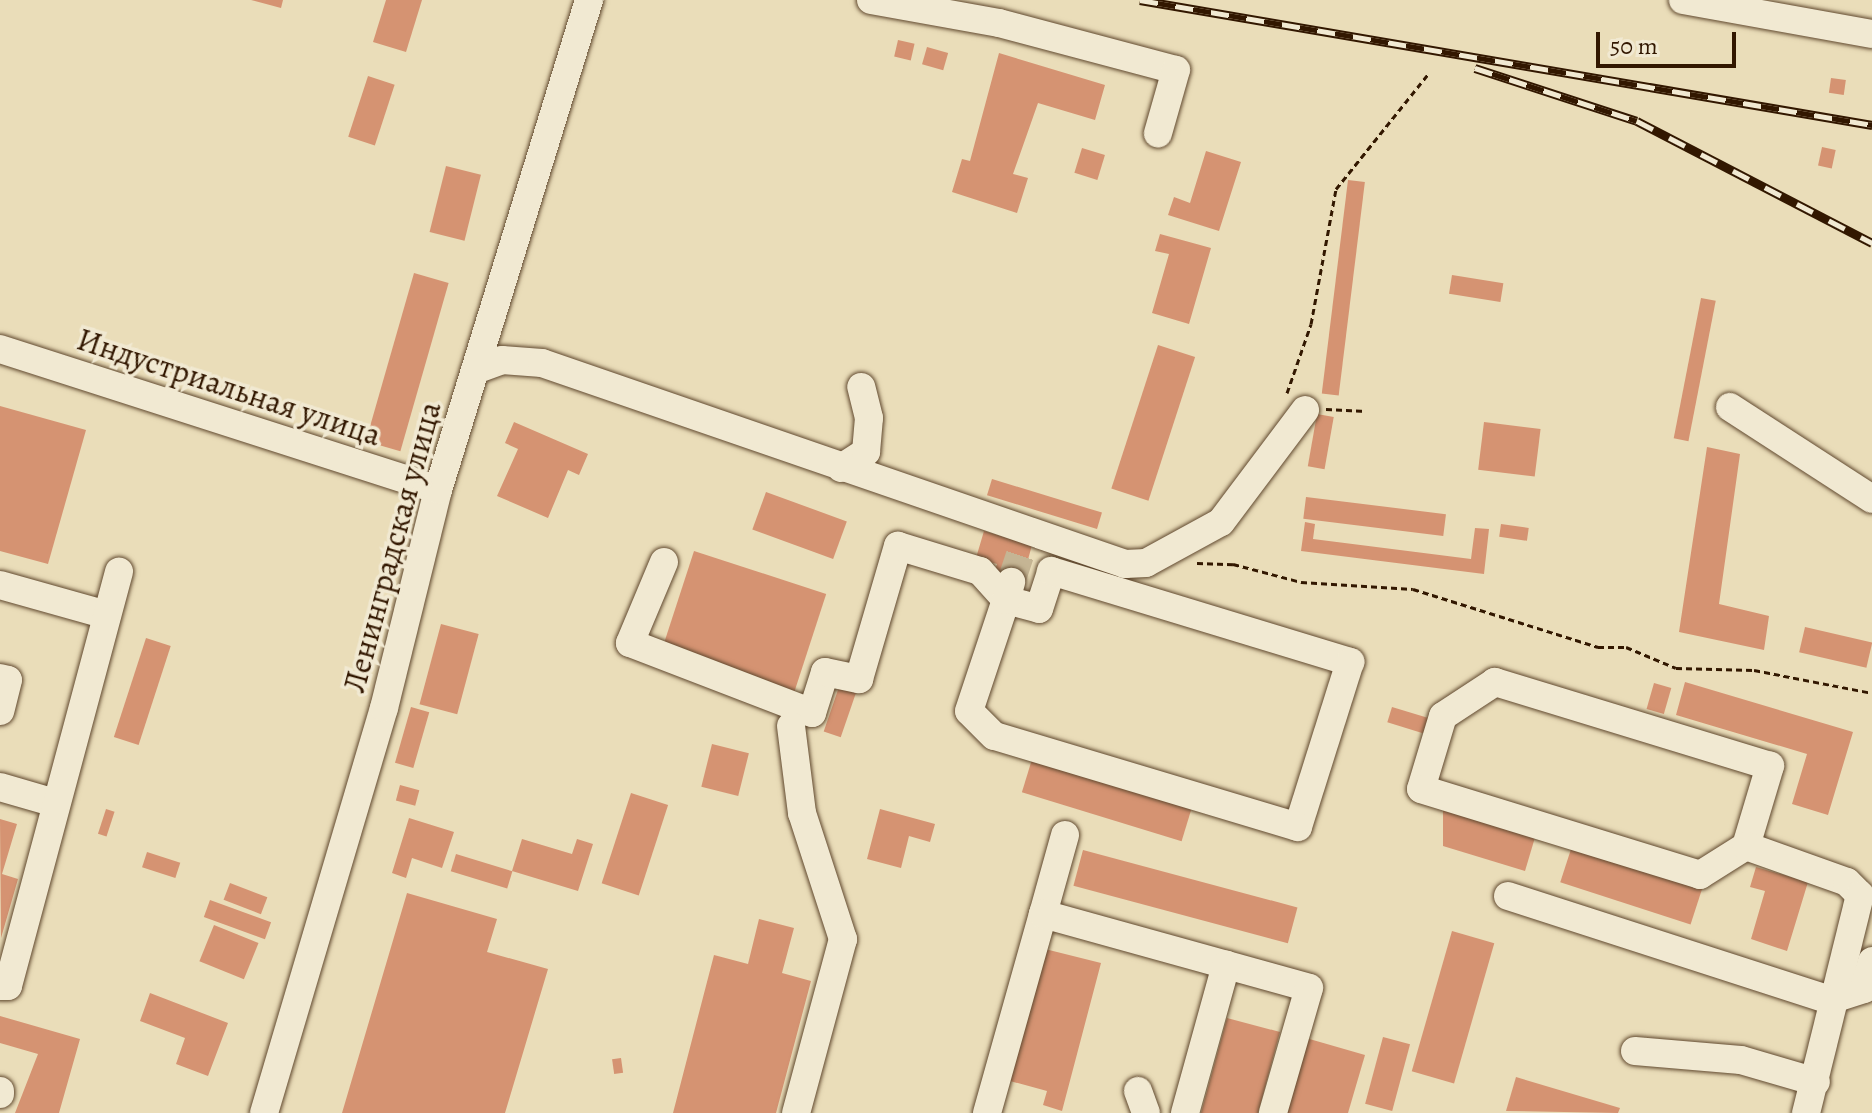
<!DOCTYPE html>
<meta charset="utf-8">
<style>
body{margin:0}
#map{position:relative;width:1872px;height:1113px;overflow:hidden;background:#eaddb9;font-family:Alegreya,serif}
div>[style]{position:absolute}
.building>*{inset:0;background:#d59372;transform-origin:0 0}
.minor-tunnel>*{height:28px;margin-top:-14px;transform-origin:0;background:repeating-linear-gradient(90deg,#c5b594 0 28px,transparent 0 42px)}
.path>*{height:3px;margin-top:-1.5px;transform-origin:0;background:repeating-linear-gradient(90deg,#321700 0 6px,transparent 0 10px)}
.roads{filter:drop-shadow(0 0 2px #60482e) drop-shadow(0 0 2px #60482e)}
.minor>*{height:28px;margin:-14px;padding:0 14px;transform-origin:14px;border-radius:14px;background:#f1e9d2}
.rail>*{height:9px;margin-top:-4.5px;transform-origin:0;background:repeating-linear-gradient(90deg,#f1e9d2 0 18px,#321700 0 36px);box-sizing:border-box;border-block:2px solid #321700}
span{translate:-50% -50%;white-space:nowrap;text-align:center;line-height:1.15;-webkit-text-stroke:7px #f1e9d2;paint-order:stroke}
.street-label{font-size:32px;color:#321700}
.scale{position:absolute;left:1596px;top:32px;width:140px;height:36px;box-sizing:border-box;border:4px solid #321700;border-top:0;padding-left:10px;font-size:24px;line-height:28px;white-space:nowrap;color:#321700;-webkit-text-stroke:6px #f1e9d2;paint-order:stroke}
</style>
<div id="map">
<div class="building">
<div style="clip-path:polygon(251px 0,283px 0,281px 8px)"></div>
<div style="clip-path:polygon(386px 0,422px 0,406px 52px,373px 42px)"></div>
<div style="left:898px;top:40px;width:17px;height:17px;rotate:13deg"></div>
<div style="left:927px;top:47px;width:22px;height:18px;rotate:16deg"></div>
<div style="clip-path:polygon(999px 53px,1105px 85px,1095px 120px,1038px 103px,1013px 174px,1028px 178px,1017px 213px,952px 192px,962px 159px,970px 161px)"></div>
<div style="left:368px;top:76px;width:28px;height:64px;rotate:18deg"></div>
<div style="left:1831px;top:78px;width:15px;height:15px;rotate:8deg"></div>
<div style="left:1822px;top:147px;width:14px;height:19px;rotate:12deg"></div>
<div style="left:1082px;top:148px;width:24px;height:26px;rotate:17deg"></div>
<div style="clip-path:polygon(1206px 151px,1241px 162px,1219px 231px,1168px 215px,1174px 197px,1190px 203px)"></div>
<div style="left:446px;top:166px;width:36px;height:68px;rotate:14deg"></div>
<div style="left:1348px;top:180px;width:17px;height:215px;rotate:7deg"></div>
<div style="clip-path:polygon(1160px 234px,1211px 248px,1189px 324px,1152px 313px,1169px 254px,1155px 251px)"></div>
<div style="left:414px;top:273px;width:36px;height:175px;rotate:16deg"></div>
<div style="left:1452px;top:275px;width:52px;height:19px;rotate:9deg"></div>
<div style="left:1701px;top:298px;width:15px;height:143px;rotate:11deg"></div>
<div style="left:1158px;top:345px;width:39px;height:151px;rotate:18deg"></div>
<div style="clip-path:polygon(0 406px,86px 430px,48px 564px,0 551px)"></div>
<div style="left:1317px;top:414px;width:17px;height:53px;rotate:10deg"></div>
<div style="clip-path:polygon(514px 422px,588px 454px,579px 475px,568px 470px,548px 518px,497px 496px,518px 449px,505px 443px)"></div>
<div style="left:1484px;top:422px;width:57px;height:48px;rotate:7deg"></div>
<div style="clip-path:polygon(1707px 447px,1740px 454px,1719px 604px,1769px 616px,1764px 650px,1679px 632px)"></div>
<div style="left:992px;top:479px;width:115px;height:17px;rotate:17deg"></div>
<div style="left:766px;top:492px;width:86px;height:40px;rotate:20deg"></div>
<div style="left:1306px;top:497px;width:141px;height:22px;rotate:7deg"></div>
<div style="clip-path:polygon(1305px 522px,1315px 524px,1313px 539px,1471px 559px,1475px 528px,1489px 529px,1484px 574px,1301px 551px)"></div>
<div style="left:1501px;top:524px;width:28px;height:13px;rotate:8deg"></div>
<div style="clip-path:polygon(984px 531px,1032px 545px,1021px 585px,993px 576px,997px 564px,976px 558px)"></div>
<div style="left:694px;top:551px;width:139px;height:105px;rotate:18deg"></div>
<div style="left:441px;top:624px;width:39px;height:83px;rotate:15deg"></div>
<div style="left:1805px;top:627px;width:69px;height:26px;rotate:13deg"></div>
<div style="left:146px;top:638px;width:26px;height:104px;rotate:18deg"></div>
<div style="clip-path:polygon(1685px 682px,1853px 732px,1828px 815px,1792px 804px,1807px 754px,1676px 715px)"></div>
<div style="left:1654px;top:683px;width:18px;height:27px;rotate:16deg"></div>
<div style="left:839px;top:687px;width:18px;height:47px;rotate:19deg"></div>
<div style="left:411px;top:707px;width:19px;height:58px;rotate:16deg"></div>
<div style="left:1392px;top:707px;width:38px;height:16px;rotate:17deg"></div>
<div style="left:712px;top:744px;width:38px;height:44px;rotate:14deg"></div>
<div style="left:1033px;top:756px;width:167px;height:38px;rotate:17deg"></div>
<div style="left:400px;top:785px;width:20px;height:16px;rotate:15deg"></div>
<div style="left:631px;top:793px;width:39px;height:95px;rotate:18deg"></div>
<div style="clip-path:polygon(1443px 807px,1536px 834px,1525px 871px,1443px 846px)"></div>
<div style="left:106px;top:809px;width:9px;height:26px;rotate:18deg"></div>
<div style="clip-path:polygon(880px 809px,935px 824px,930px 842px,909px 836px,901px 868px,867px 859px)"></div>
<div style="clip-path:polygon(409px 818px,454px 832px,442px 868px,412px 858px,406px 878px,392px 873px)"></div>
<div style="clip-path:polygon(0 819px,17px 824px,2px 874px,18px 879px,1px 938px)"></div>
<div style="clip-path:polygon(522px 839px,572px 854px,577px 839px,593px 844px,578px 891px,512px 871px)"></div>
<div style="left:1572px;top:846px;width:137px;height:38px;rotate:18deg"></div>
<div style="left:1083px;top:850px;width:222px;height:37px;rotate:15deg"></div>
<div style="left:147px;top:852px;width:35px;height:16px;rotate:18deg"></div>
<div style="left:456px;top:854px;width:59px;height:18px;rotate:17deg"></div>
<div style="clip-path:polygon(1756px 867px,1808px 882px,1787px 951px,1751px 939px,1765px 891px,1750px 887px)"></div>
<div style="left:230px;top:883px;width:40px;height:18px;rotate:21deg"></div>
<div style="clip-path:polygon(407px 893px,497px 919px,487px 952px,548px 969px,505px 1113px,342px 1113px)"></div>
<div style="left:210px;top:900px;width:65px;height:18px;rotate:20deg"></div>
<div style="clip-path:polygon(759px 919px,794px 928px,782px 973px,811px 981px,776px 1113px,673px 1113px,714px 955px,748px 964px)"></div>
<div style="left:214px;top:925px;width:48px;height:39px;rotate:22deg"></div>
<div style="left:1452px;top:931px;width:44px;height:146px;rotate:16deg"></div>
<div style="clip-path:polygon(1045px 949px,1101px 963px,1062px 1111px,1043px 1105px,1047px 1091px,1010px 1081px)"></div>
<div style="clip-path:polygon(150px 993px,228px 1023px,208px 1076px,176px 1064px,185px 1038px,140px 1021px)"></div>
<div style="clip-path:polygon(0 1016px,80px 1039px,59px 1113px,15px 1113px,38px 1054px,0 1043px)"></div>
<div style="clip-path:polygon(1227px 1018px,1280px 1032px,1258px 1113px,1201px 1113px)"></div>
<div style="left:1383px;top:1037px;width:28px;height:69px;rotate:15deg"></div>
<div style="clip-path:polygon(1306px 1038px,1365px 1055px,1348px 1113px,1285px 1113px)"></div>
<div style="left:621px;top:1058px;width:15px;height:9px;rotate:82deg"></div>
<div style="clip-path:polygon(1516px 1077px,1620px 1108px,1618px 1113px,1506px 1111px)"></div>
</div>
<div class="minor-tunnel">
<div style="left:1011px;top:582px;width:41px;rotate:-71.6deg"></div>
</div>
<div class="path">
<div style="left:1287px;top:393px;width:73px;rotate:-70.8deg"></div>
<div style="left:1311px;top:324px;width:137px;rotate:-79.5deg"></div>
<div style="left:1336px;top:189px;width:149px;rotate:-51.3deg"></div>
<div style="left:1326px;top:409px;width:40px;rotate:2.9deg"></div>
<div style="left:1197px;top:563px;width:36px;rotate:2deg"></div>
<div style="left:1233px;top:564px;width:70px;rotate:14.8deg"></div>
<div style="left:1301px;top:582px;width:112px;rotate:3.6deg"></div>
<div style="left:1413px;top:589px;width:194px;rotate:17.4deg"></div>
<div style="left:1598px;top:647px;width:28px"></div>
<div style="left:1626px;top:647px;width:54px;rotate:22.8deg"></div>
<div style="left:1676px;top:668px;width:78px;rotate:1.5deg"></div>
<div style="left:1754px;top:670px;width:120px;rotate:11deg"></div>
</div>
<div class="roads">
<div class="minor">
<div style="left:871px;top:0;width:130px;rotate:10.2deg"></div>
<div style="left:999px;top:23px;width:183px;rotate:14.9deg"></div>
<div style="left:1176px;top:70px;width:66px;rotate:105.9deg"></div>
<div style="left:1683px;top:0;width:192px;rotate:10.2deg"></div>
<div style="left:0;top:349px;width:460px;rotate:17.8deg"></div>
<div style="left:475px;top:370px;width:29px;rotate:-20deg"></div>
<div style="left:502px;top:360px;width:40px;rotate:4.3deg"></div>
<div style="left:542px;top:363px;width:617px;rotate:19.02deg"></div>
<div style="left:1125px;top:564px;width:21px;rotate:-3deg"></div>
<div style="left:1146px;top:563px;width:85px;rotate:-28.7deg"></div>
<div style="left:1221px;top:522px;width:140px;rotate:-53.1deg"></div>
<div style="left:1730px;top:407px;width:169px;rotate:32.9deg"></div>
<div style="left:841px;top:468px;width:30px;rotate:-33deg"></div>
<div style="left:866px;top:452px;width:34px;rotate:-85deg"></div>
<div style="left:869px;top:418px;width:32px;rotate:-104deg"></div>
<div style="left:664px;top:562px;width:88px;rotate:112.8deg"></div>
<div style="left:630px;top:643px;width:195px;rotate:21deg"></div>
<div style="left:812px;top:713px;width:43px;rotate:-72.4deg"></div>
<div style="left:825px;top:672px;width:35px;rotate:12deg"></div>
<div style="left:859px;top:679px;width:139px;rotate:-73.7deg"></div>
<div style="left:898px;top:546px;width:86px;rotate:17deg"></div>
<div style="left:980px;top:571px;width:39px;rotate:48deg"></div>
<div style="left:1006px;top:600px;width:34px;rotate:15deg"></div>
<div style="left:1039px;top:609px;width:40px;rotate:-72deg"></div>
<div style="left:1051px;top:571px;width:313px;rotate:16.9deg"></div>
<div style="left:1350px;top:662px;width:173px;rotate:107.5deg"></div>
<div style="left:1298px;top:827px;width:317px;rotate:-163.3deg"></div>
<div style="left:994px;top:736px;width:35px;rotate:-135deg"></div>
<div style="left:969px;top:711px;width:117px;rotate:-71.6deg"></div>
<div style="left:1006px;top:600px;width:19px;rotate:-74deg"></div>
<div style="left:0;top:585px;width:111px;rotate:15.7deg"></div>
<div style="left:0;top:678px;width:8px;rotate:14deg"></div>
<div style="left:8px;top:680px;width:32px;rotate:104deg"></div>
<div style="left:791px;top:726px;width:88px;rotate:82.8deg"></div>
<div style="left:802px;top:813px;width:133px;rotate:72deg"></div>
<div style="left:843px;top:939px;width:180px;rotate:105.1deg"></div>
<div style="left:0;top:787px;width:57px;rotate:16.2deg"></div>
<div style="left:1746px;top:846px;width:84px;rotate:-73.3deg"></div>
<div style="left:1770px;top:766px;width:288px;rotate:-163deg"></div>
<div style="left:1495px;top:682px;width:62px;rotate:146.8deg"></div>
<div style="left:1443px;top:716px;width:76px;rotate:106.8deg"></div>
<div style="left:1421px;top:789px;width:292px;rotate:17.1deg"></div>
<div style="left:1700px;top:875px;width:54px;rotate:-32.2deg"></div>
<div style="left:1746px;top:846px;width:107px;rotate:19.6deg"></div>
<div style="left:1847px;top:882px;width:18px;rotate:45deg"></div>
<div style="left:1860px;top:895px;width:225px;rotate:103.9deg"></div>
<div style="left:1508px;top:896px;width:338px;rotate:17.9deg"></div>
<div style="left:1830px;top:1000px;width:36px;rotate:-18deg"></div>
<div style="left:1864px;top:989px;width:29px;rotate:-74deg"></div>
<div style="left:1043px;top:914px;width:82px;rotate:-74.4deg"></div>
<div style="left:0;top:986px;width:8px"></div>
<div style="left:8px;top:986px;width:429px;rotate:-75deg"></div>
<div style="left:1635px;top:1051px;width:106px;rotate:4.9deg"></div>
<div style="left:1741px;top:1060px;width:78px;rotate:16.3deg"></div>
<div style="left:0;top:1091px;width:3px;rotate:90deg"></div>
<div style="left:1138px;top:1091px;width:23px;rotate:70deg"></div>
<div style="left:264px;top:1113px;width:422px;rotate:-73.5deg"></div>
<div style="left:384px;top:708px;width:225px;rotate:-76.1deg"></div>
<div style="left:438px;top:490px;width:513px;rotate:-72.87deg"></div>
<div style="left:987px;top:1113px;width:207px;rotate:-74.3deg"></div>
<div style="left:1043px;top:914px;width:276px;rotate:15.5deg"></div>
<div style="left:1309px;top:988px;width:130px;rotate:106.1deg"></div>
<div style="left:1185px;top:1113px;width:154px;rotate:-74.5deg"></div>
</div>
</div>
<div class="rail">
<div style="left:1140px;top:0;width:743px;rotate:9.69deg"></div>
<div style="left:1475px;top:68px;width:170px;rotate:18.1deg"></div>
<div style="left:1637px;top:121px;width:265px;rotate:27.4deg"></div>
</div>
<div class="street-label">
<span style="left:229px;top:387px;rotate:18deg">Индустриальная улица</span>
<span style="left:392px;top:547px;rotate:-75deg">Ленинградская улица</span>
</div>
<div class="scale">50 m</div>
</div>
